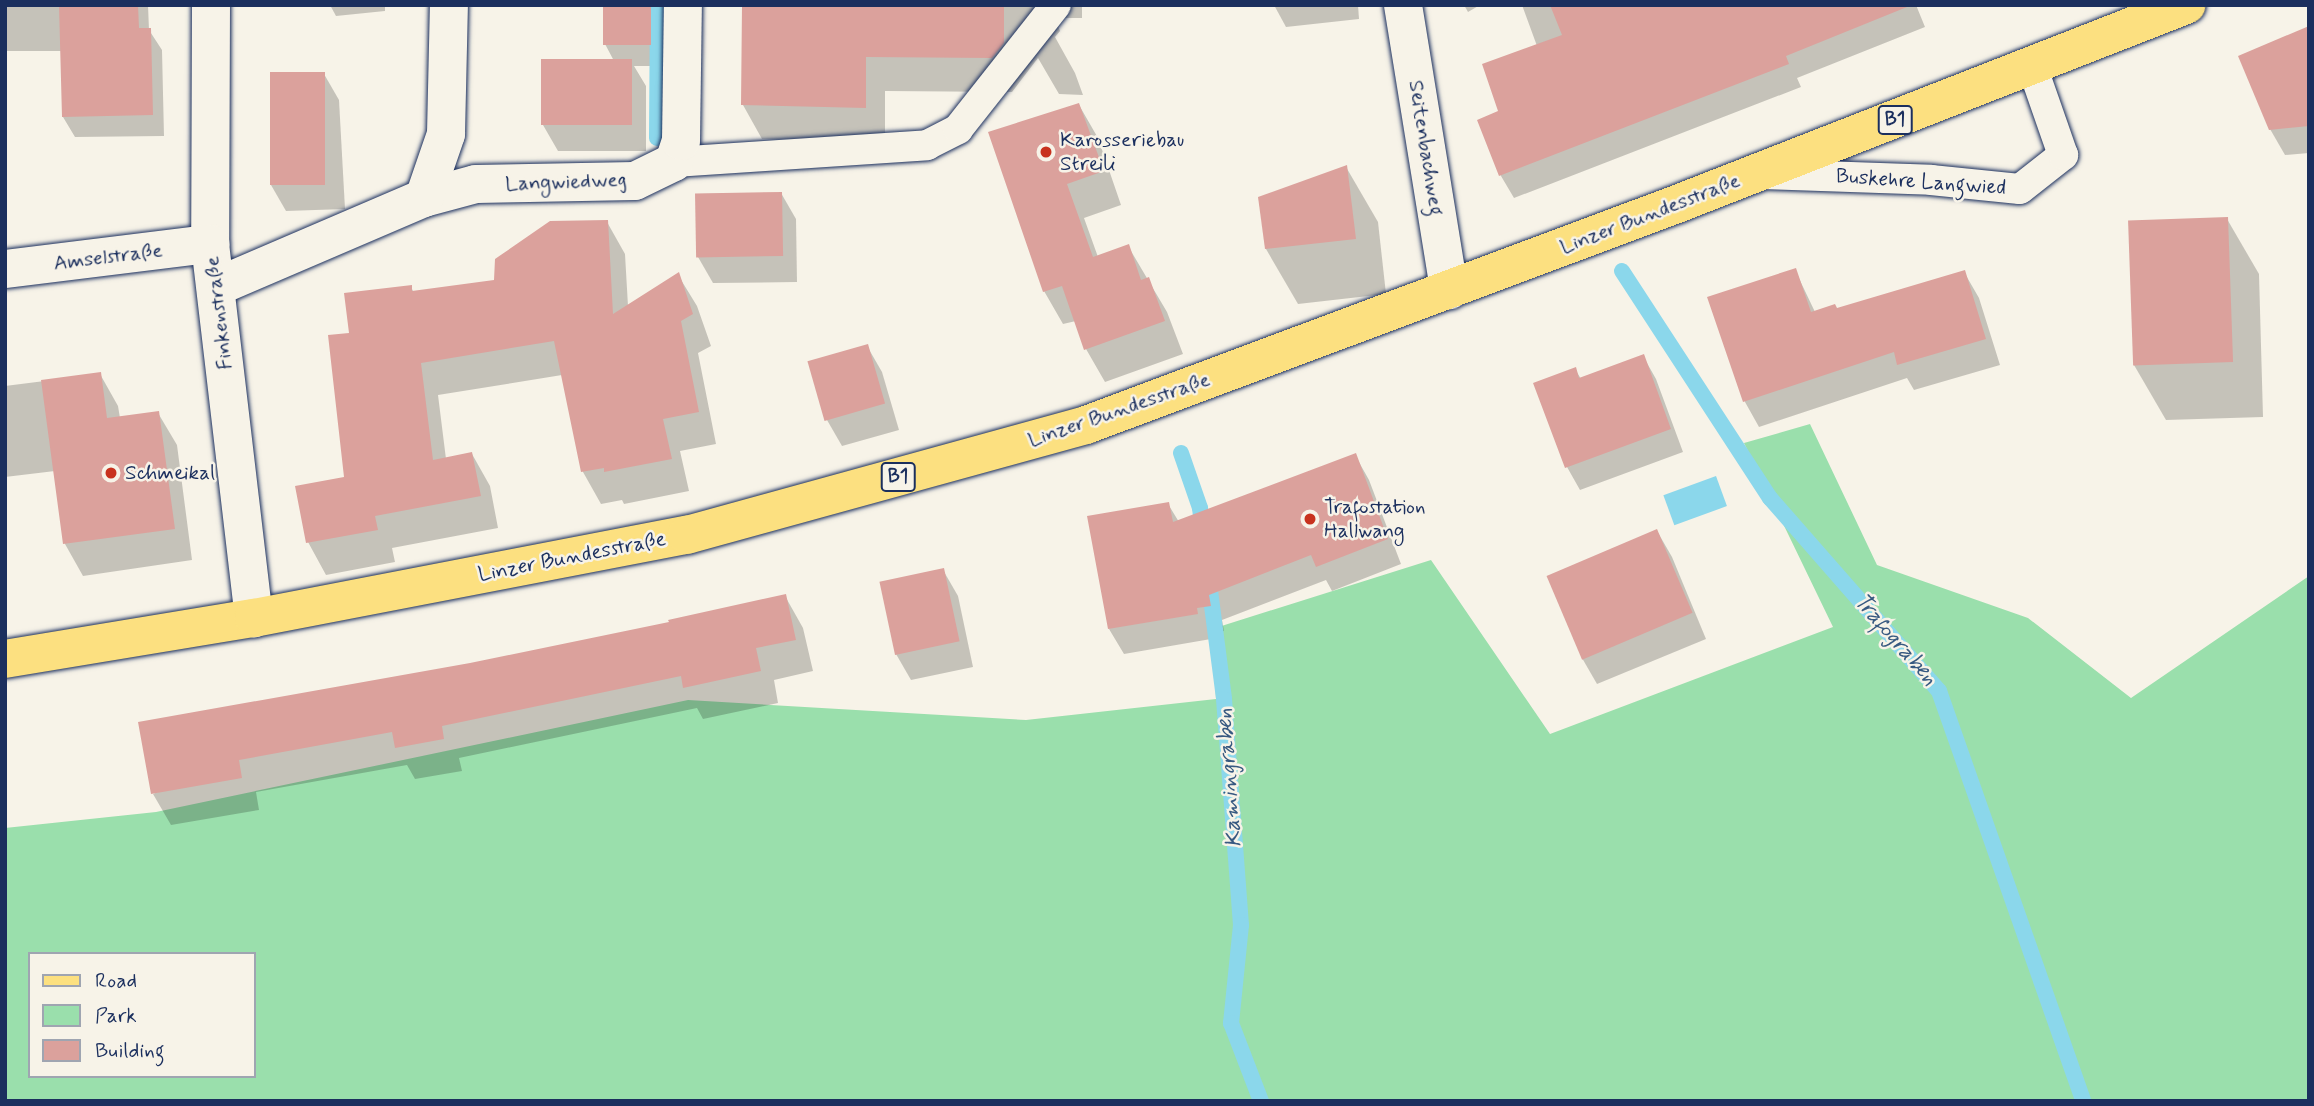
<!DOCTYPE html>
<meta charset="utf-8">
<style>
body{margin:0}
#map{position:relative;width:2314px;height:1106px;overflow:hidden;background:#f7f3e8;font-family:Mynerve,sans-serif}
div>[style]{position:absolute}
.green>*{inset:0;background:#9adfac}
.water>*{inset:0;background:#8bd7eb;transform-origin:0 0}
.shadow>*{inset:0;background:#0003}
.stream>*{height:16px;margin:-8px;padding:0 8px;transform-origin:8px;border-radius:8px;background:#8bd7eb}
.building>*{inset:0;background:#dba19c;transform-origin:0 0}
.roads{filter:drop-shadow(0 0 2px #1b2f5e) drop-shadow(0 0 2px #1b2f5e)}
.service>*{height:30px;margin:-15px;padding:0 15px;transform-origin:15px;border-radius:15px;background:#f7f3e8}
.minor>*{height:38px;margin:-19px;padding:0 19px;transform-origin:19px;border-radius:19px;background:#f7f3e8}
.primary>*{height:38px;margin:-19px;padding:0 19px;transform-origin:19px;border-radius:19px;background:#fce080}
.dots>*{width:19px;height:19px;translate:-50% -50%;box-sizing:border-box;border:4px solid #f7f3e8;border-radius:50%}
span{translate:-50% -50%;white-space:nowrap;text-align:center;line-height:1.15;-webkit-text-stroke:5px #f7f3e8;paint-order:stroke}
.shield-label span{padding:2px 5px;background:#f7f3e8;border:2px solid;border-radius:5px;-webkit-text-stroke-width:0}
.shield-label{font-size:19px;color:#1b2f5e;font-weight:700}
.poi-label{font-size:21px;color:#1b2f5e}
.left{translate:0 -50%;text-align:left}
.street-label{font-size:21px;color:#1b2f5e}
.water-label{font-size:23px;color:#375981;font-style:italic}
.frame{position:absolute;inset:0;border:7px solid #1b2f5e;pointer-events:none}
.legend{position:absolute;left:28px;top:952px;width:228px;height:126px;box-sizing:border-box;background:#f7f3e8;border:2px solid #9fa5b1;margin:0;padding:9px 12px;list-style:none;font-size:21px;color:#1b2f5e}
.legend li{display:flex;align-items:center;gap:14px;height:35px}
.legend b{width:35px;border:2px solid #9fa5b1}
</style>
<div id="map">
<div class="green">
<div style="clip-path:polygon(evenodd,1810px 424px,1877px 565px,2028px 618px,2131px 698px,2309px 576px,2309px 1101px,5px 1101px,5px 828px,156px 812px,688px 700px,1026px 720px,1216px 699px,1212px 629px,1431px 560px,1550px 734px,1833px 627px,1744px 443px,1810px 424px,30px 954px,254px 954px,254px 1076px,30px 1076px,30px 954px)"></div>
</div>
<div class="water">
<div style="left:1716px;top:476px;width:32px;height:56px;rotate:70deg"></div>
</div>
<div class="shadow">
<div style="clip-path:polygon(5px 5px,148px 5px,149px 30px,162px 50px,164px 136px,75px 137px,63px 117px,62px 51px,5px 51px)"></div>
<div style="clip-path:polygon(330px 5px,385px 5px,385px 11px,336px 16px)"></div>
<div style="clip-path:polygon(605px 5px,663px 5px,663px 66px,634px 66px,646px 86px,646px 151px,558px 151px,543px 125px,614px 61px,605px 44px)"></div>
<div style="clip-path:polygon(747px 5px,1082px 5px,1082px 18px,1055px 18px,1060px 31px,1055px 37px,1075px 73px,1083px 95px,1059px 94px,1038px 58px,1012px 92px,885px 91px,885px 142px,762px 139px,743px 105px)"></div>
<div style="clip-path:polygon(1274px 5px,1358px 5px,1359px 19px,1286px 27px)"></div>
<div style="clip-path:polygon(1464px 5px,1480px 5px,1468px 12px)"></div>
<div style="clip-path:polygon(1522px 5px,1916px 5px,1925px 27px,1797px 78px,1801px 87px,1514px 198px,1501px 176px,1479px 121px,1501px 113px,1537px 46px)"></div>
<div style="clip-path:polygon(2309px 28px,2309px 153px,2285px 155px,2270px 129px)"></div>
<div style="clip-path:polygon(324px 74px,339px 100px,345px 209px,286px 211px,271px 185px)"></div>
<div style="clip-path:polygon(1079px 105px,1098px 138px,1121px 205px,1084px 218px,1098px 257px,1128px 246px,1167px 312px,1183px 354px,1105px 382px,1086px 349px,1076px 321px,1063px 324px,1044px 291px)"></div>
<div style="clip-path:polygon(1346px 167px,1378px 222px,1386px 294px,1298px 304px,1266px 249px,1260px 198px)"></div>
<div style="clip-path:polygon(781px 193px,796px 219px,797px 282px,713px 283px,698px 257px,697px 194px)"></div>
<div style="clip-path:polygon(2227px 219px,2259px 274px,2263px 417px,2166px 420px,2134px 365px)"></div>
<div style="clip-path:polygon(607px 222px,625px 254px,628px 306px,678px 275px,697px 306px,711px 346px,698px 353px,716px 444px,680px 451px,689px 491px,624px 504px,622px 500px,601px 504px,583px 472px,562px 375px,438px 395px,446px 459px,472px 454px,490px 486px,498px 528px,392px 548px,395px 562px,326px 575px,308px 542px,346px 478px,351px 334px,411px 287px,414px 293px,495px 282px)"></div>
<div style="clip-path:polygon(1795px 270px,1815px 312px,1837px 309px,1964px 272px,1979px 298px,2000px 365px,1914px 390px,1907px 378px,1759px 427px,1745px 402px,1710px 298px)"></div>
<div style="clip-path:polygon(867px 346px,882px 372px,899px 430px,842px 446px,827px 420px)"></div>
<div style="clip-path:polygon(1643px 356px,1656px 379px,1683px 452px,1580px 490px,1567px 467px,1575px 369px,1581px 379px)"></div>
<div style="clip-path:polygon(100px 374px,118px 406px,120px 418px,158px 413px,177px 445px,192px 560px,83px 576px,65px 544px,55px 471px,5px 477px,5px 386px)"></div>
<div style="clip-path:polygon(1355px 455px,1369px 480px,1401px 564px,1332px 591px,1326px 580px,1222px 620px,1224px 631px,1211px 633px,1211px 639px,1124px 654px,1109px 629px,1168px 504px,1179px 522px)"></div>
<div style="clip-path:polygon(1657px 531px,1672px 557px,1706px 639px,1597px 684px,1582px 658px)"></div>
<div style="clip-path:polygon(943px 570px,958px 596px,973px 667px,911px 680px,896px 654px)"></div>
<div style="clip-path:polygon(785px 596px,803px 628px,813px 671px,774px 680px,778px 703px,703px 719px,697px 708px,459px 758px,462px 771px,415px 779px,407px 765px,256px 792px,259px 810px,171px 825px,153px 794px,470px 665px,671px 624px)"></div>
</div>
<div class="stream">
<div style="left:657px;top:138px;width:133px;rotate:-89.6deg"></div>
<div style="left:1622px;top:271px;width:271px;rotate:56.9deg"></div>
<div style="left:1770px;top:498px;width:257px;rotate:48.8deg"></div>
<div style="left:1939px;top:691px;width:435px;rotate:70.6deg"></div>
<div style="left:1181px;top:453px;width:58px;rotate:70.9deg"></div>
<div style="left:1200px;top:508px;width:24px;rotate:83deg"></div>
<div style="left:1208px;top:575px;width:125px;rotate:82.6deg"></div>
<div style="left:1224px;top:699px;width:227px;rotate:85.7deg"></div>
<div style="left:1241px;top:925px;width:99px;rotate:95.8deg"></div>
<div style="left:1231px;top:1023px;width:84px;rotate:69deg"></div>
</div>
<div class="building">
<div style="clip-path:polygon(59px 5px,138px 5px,139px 28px,151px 28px,153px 115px,62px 117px)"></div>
<div style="left:603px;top:5px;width:48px;height:40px"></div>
<div style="clip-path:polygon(742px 5px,1004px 5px,1004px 43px,992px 58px,866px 57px,866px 108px,741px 105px)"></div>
<div style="clip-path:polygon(1550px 5px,1906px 5px,1907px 7px,1786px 56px,1789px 64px,1499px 176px,1477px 120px,1498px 111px,1482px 64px,1562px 35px)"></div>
<div style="clip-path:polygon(2309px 26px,2309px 126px,2269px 130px,2238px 56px)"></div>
<div style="left:541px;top:59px;width:91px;height:66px"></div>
<div style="left:270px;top:72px;width:55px;height:113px"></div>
<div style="clip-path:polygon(1079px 103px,1104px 171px,1067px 184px,1093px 257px,1129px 244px,1141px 280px,1149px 277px,1165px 321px,1084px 350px,1062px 286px,1043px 292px,988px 132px)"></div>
<div style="clip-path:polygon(1347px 165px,1356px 239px,1265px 249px,1258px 197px)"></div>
<div style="left:782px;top:192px;width:64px;height:87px;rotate:89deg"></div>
<div style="left:2228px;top:217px;width:145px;height:100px;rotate:88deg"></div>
<div style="clip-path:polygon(608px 220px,613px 314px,679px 272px,693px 314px,681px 321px,699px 412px,663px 419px,672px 459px,604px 472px,604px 468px,581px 472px,554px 341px,421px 363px,433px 460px,472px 452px,481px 496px,375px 516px,378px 530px,306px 543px,295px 486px,344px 477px,328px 335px,349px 333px,344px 293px,412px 285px,412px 291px,494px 280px,495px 259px,550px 221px)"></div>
<div style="clip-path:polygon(1796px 268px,1811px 312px,1835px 304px,1837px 308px,1965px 270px,1986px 339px,1897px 365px,1894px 352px,1743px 402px,1707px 297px)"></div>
<div style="left:868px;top:344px;width:62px;height:63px;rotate:74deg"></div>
<div style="clip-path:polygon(1644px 354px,1671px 429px,1565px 468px,1533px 383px,1576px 367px,1579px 378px)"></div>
<div style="clip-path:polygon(101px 372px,107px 418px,159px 411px,175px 529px,63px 544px,41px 380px)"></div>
<div style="clip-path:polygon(1356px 453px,1388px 539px,1316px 567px,1311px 555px,1209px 595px,1211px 606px,1197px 608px,1198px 614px,1108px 629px,1087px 516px,1169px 502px,1173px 522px)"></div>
<div style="left:1657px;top:529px;width:91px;height:120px;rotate:67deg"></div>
<div style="left:944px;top:568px;width:75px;height:66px;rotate:78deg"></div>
<div style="clip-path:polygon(786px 594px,796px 640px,756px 648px,761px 671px,683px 688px,681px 676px,442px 726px,444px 739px,395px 748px,392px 732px,239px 760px,242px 778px,151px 794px,138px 722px,470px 663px,669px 622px,668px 620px)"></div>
</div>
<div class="roads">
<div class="service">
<div style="left:674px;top:162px;width:254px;rotate:-3.8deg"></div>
<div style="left:927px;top:145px;width:35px;rotate:-27deg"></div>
<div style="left:958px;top:129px;width:158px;rotate:-51.7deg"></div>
<div style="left:1763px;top:174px;width:168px;rotate:2deg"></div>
<div style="left:1931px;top:180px;width:89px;rotate:5.8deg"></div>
<div style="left:2020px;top:189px;width:55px;rotate:-38.3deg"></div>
<div style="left:2063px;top:155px;width:94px;rotate:-109.2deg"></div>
</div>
<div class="minor">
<div style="left:211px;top:5px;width:239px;rotate:90.2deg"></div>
<div style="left:210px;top:244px;width:377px;rotate:83.3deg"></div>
<div style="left:1403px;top:5px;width:289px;rotate:80.8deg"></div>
<div style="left:424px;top:198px;width:54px;rotate:-15.1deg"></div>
<div style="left:476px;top:184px;width:159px;rotate:-1.1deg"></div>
<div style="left:635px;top:181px;width:43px;rotate:-26deg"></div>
<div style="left:674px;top:162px;width:22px;rotate:-72deg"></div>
<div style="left:681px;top:141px;width:136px;rotate:-89.2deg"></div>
<div style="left:5px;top:269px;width:207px;rotate:-7deg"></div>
<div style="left:216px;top:287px;width:226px;rotate:-23.2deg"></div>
<div style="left:424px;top:198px;width:68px;rotate:-71deg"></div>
<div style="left:446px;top:134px;width:129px;rotate:-88.7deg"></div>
</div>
<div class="primary">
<div style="left:5px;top:659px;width:252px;rotate:-9.4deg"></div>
<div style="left:254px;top:618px;width:441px;rotate:-10.9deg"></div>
<div style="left:687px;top:535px;width:414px;rotate:-15.4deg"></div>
<div style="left:1086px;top:425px;width:631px;rotate:-20.5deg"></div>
<div style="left:1677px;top:204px;width:547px;rotate:-21.35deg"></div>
</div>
</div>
<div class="dots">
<div style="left:1046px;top:152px;background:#c8321e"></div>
<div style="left:111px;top:473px;background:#c8321e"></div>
<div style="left:1310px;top:519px;background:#c8321e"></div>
</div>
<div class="shield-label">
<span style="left:1895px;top:120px">B1</span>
<span style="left:898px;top:477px">B1</span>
</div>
<div class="poi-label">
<span class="left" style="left:1060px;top:152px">Karosseriebau<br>Streili</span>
<span class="left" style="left:125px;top:473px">Schmeikal</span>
<span class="left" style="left:1324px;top:519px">Trafostation<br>Hallwang</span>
</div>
<div class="street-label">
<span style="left:1426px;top:148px;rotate:81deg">Seitenbachweg</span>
<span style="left:566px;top:182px;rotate:-2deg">Langwiedweg</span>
<span style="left:1921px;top:182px;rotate:4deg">Buskehre Langwied</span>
<span style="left:1650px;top:214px;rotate:-21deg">Linzer Bundesstraße</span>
<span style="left:108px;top:257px;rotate:-7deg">Amselstraße</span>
<span style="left:219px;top:313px;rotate:-97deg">Finkenstraße</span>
<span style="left:1119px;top:410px;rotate:-19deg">Linzer Bundesstraße</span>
<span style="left:572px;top:557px;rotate:-11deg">Linzer Bundesstraße</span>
</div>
<div class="water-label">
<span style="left:1895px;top:640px;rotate:49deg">Trafograben</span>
<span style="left:1230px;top:778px;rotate:-94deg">Kamingraben</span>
</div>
<div class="frame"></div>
<ul class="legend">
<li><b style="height:9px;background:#fce080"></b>Road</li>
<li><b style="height:19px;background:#9adfac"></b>Park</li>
<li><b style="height:19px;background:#dba19c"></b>Building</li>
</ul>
</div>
